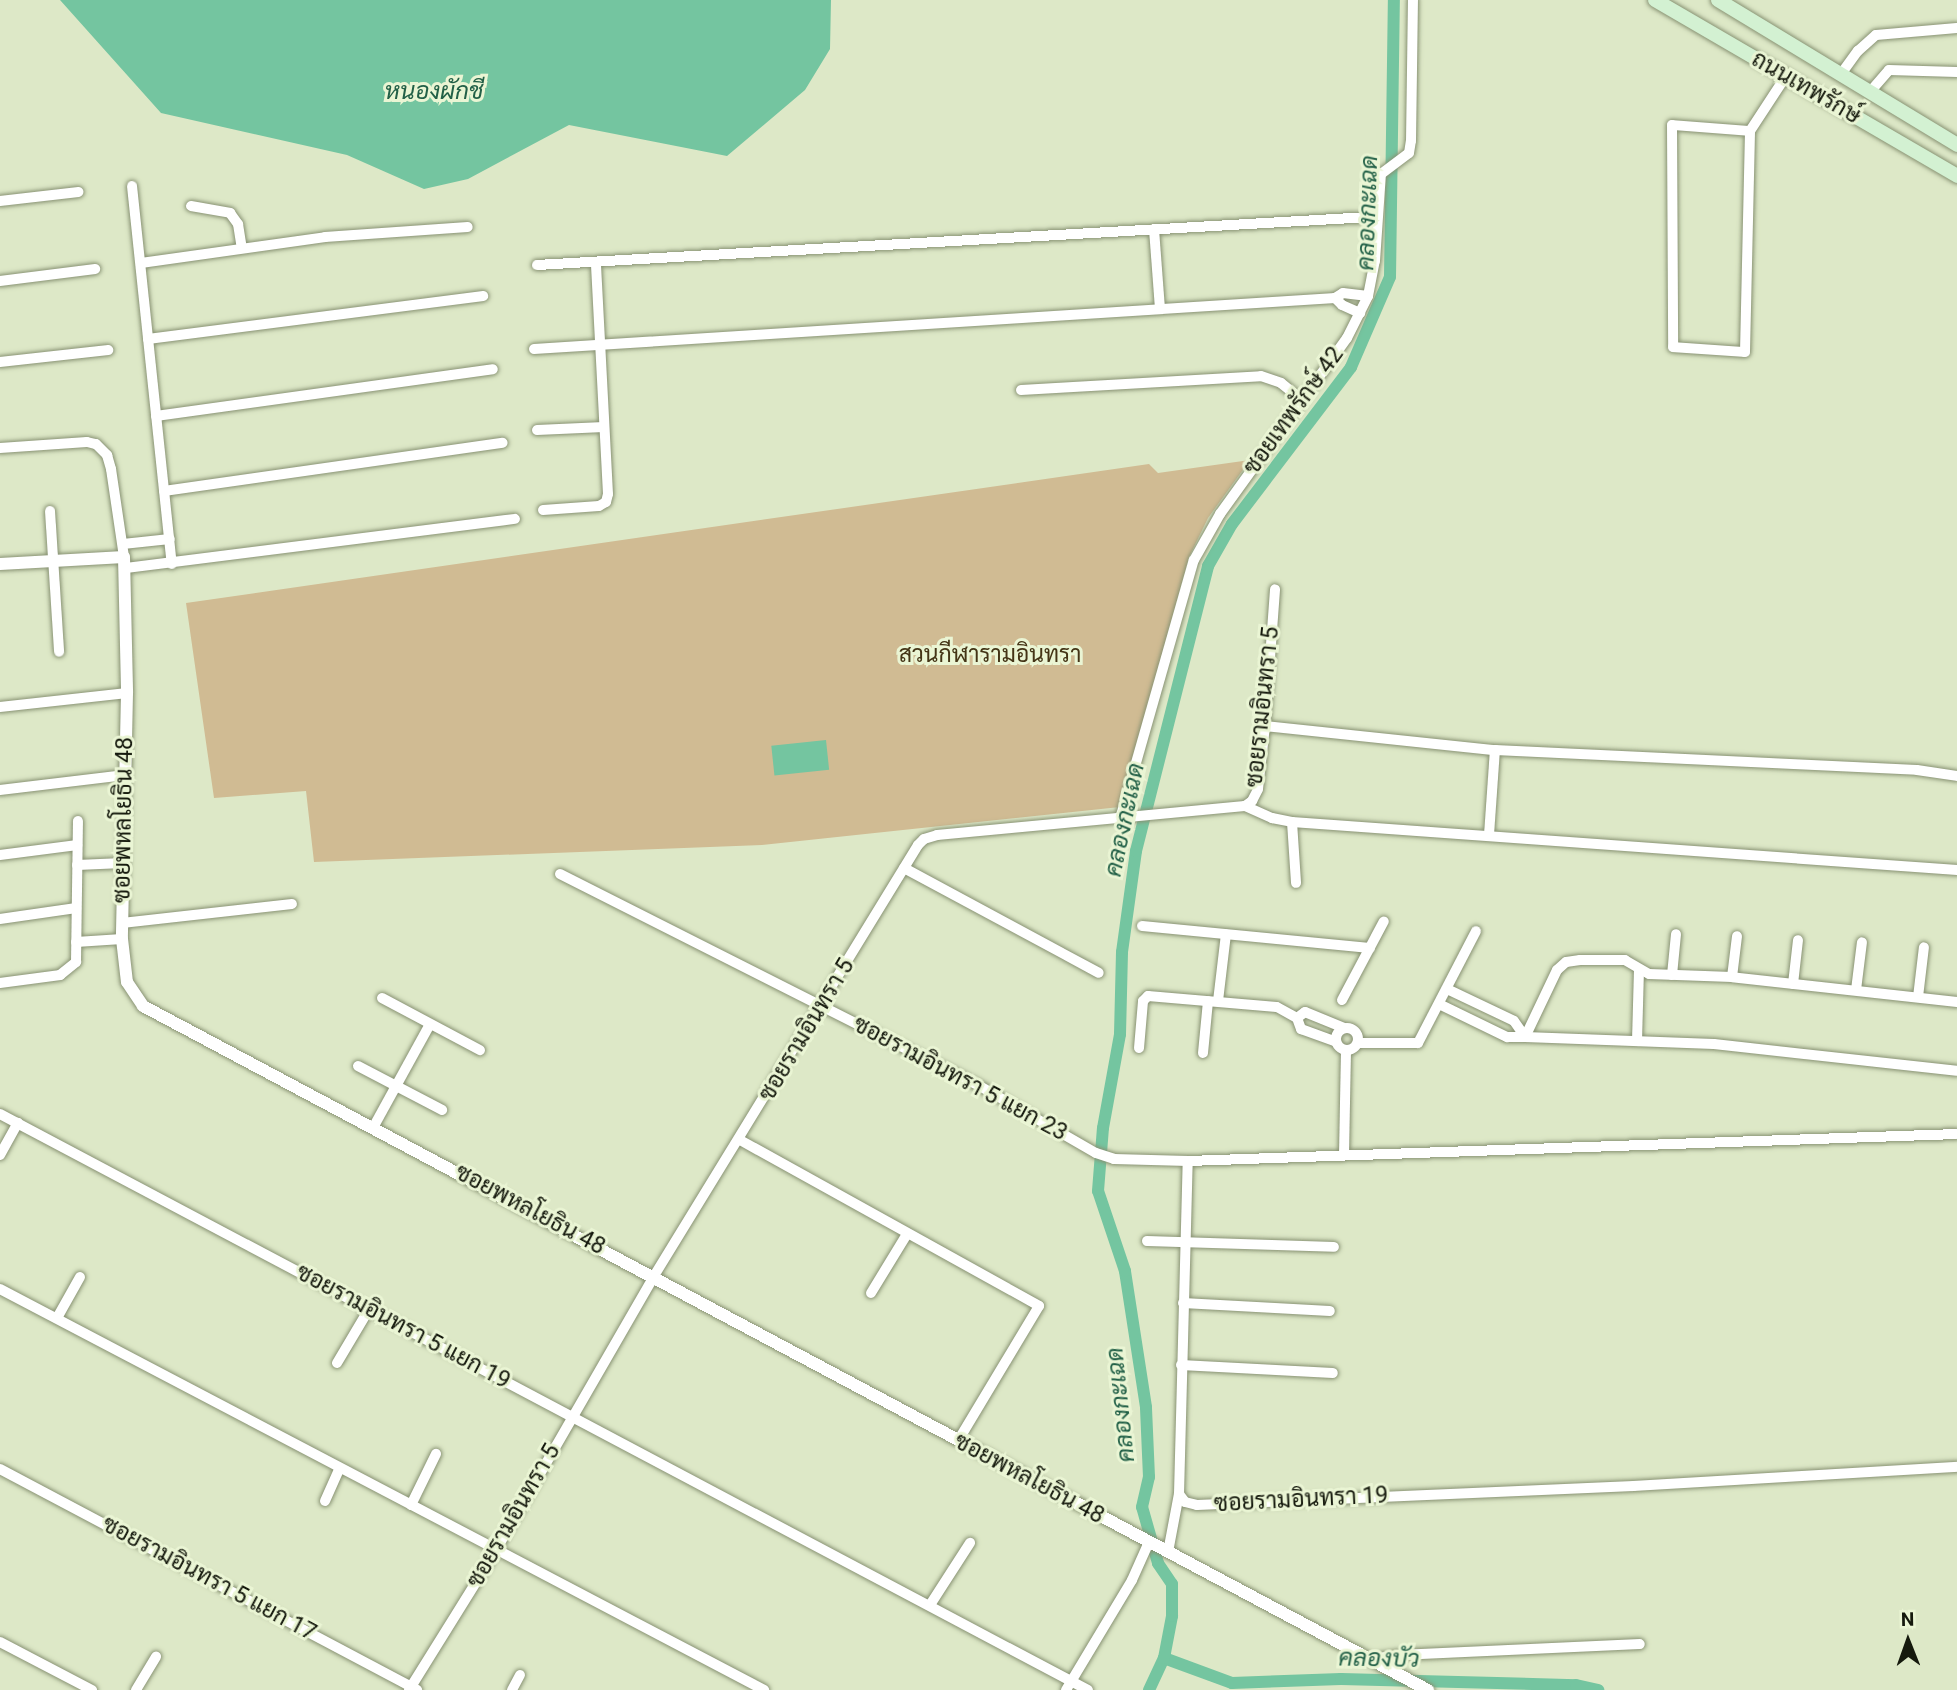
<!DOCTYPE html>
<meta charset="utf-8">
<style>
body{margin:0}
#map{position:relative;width:1957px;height:1690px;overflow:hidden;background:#dde8c7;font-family:Roboto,Sarabun,sans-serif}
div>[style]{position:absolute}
.green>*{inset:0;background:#d0bb93}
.water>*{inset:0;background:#74c5a0;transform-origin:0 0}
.canal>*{height:12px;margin:-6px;padding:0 6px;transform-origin:6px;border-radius:6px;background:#74c5a0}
.roads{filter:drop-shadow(0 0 2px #889273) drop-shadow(0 0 2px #889273)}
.minor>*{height:10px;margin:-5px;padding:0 5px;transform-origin:5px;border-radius:5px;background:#fff}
.minor>.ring{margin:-5px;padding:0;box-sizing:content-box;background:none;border:10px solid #fff;border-radius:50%}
.tertiary>*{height:12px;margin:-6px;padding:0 6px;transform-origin:6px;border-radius:6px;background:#fff}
.secondary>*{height:14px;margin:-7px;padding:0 7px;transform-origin:7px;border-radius:7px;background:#d3f1d2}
span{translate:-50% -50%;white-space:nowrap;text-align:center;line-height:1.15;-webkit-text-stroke:6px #eaf5d4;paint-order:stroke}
.street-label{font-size:23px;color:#15190d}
.park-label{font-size:23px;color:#443416}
.water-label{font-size:24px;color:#226047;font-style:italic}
.north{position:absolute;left:1873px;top:1606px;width:70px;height:70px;-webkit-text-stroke:5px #eaf5d4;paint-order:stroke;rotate:359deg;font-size:19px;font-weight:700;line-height:28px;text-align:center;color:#15190d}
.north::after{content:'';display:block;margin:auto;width:24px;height:32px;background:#15190d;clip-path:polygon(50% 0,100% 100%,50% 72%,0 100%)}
</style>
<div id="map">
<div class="green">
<div style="clip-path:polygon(1250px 460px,1208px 518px,1189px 557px,1120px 807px,762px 845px,314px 862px,306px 791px,214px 798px,186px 603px,1149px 464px,1158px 473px)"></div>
</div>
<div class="water">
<div style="clip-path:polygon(60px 0,831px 0,830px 49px,805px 90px,727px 156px,569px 125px,468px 179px,424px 189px,347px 155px,161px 113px)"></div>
<div style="left:826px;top:740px;width:30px;height:55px;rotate:84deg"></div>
</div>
<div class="canal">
<div style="left:1164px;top:1658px;width:72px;rotate:20.2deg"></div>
<div style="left:1232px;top:1683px;width:109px;rotate:-2.1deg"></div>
<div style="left:1341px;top:1679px;width:235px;rotate:1.5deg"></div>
<div style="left:1576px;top:1685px;width:23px;rotate:13deg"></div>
<div style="left:1149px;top:1690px;width:35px;rotate:-65deg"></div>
<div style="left:1164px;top:1658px;width:43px;rotate:-79.2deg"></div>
<div style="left:1172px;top:1616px;width:32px;rotate:-90deg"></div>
<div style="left:1172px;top:1584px;width:25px;rotate:-124deg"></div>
<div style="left:1158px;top:1563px;width:58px;rotate:-105.9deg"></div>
<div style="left:1142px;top:1507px;width:31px;rotate:-77deg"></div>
<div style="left:1149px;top:1477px;width:70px;rotate:-92.5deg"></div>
<div style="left:1146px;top:1407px;width:138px;rotate:-98.8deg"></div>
<div style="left:1125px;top:1271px;width:84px;rotate:-108.6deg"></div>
<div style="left:1098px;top:1191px;width:63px;rotate:-85.5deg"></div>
<div style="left:1103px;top:1128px;width:96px;rotate:-79.7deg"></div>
<div style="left:1120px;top:1034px;width:82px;rotate:-88.6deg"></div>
<div style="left:1122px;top:952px;width:102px;rotate:-82.1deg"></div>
<div style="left:1136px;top:851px;width:294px;rotate:-75.8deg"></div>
<div style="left:1208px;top:566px;width:48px;rotate:-60.3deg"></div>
<div style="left:1232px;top:524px;width:197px;rotate:-52.8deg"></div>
<div style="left:1351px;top:367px;width:98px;rotate:-66.6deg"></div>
<div style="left:1390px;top:277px;width:277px;rotate:-89.2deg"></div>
</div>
<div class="roads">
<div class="minor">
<div style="left:1841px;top:74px;width:29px;rotate:-54deg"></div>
<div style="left:1858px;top:51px;width:24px;rotate:-42deg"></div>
<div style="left:1876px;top:35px;width:81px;rotate:-4.9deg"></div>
<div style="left:1869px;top:93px;width:30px;rotate:-49deg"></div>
<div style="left:1889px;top:70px;width:68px;rotate:1.7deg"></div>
<div style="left:1750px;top:131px;width:78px;rotate:-175.6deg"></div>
<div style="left:1672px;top:125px;width:222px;rotate:89.7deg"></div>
<div style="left:1673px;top:347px;width:72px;rotate:4deg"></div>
<div style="left:1745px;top:352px;width:221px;rotate:-88.7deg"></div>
<div style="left:1750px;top:131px;width:66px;rotate:-56.8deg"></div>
<div style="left:132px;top:186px;width:380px;rotate:84deg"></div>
<div style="left:0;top:201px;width:79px;rotate:-6.6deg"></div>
<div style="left:191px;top:206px;width:40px;rotate:10deg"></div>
<div style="left:230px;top:213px;width:14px;rotate:54deg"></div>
<div style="left:238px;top:224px;width:24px;rotate:81deg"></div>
<div style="left:1154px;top:229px;width:80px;rotate:85.7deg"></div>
<div style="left:141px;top:263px;width:186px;rotate:-8deg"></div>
<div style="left:325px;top:237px;width:143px;rotate:-4deg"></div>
<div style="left:537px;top:265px;width:833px;rotate:-3.3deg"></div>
<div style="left:0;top:281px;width:96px;rotate:-7.2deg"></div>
<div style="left:1335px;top:298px;width:10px;rotate:45deg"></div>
<div style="left:1342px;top:305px;width:20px;rotate:24deg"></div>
<div style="left:148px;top:339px;width:338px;rotate:-7.3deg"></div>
<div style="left:534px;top:349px;width:803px;rotate:-3.64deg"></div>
<div style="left:1335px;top:298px;width:9px;rotate:-32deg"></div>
<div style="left:1343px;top:293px;width:25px;rotate:7deg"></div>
<div style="left:0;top:362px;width:109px;rotate:-6.3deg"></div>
<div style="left:1021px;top:390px;width:240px;rotate:-3.3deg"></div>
<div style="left:1261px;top:376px;width:21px;rotate:19deg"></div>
<div style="left:1281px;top:383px;width:26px;rotate:39deg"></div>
<div style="left:156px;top:416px;width:340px;rotate:-7.9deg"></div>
<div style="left:537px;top:430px;width:67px;rotate:-2.6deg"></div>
<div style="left:0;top:448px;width:87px;rotate:-3.9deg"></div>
<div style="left:87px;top:442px;width:9px;rotate:13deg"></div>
<div style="left:96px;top:444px;width:16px;rotate:45deg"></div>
<div style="left:107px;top:455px;width:15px;rotate:74deg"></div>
<div style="left:111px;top:469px;width:89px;rotate:81.6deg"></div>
<div style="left:164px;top:491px;width:342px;rotate:-8.1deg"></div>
<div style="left:543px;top:510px;width:56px;rotate:-4.1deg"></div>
<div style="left:599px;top:506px;width:8px;rotate:-30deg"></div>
<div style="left:606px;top:502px;width:8px;rotate:-76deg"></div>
<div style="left:608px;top:494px;width:230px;rotate:-93deg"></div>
<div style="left:50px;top:511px;width:141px;rotate:86.3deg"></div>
<div style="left:123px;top:544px;width:47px;rotate:-6.1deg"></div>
<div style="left:126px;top:568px;width:392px;rotate:-7.2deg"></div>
<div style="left:0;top:707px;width:128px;rotate:-6.3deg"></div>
<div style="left:1265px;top:726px;width:231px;rotate:6deg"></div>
<div style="left:1495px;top:750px;width:422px;rotate:2.7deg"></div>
<div style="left:1917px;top:770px;width:40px;rotate:8.5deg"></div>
<div style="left:0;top:790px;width:126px;rotate:-6.8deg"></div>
<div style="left:1245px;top:806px;width:30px;rotate:24deg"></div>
<div style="left:1272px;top:818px;width:20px;rotate:11deg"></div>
<div style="left:1292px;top:822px;width:667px;rotate:4.13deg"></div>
<div style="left:1120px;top:819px;width:269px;rotate:-74.1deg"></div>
<div style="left:1194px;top:560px;width:53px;rotate:-60.5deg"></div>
<div style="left:1220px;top:514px;width:217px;rotate:-54.2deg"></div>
<div style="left:1347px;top:338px;width:47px;rotate:-63.4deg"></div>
<div style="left:1368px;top:296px;width:36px;rotate:-79deg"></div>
<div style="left:1375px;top:261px;width:87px;rotate:-86.1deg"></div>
<div style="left:1381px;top:174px;width:35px;rotate:-37deg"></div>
<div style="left:1409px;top:153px;width:12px;rotate:-81deg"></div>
<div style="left:1411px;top:141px;width:141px;rotate:-89.2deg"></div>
<div style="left:1292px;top:822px;width:61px;rotate:86.2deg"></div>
<div style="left:1489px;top:835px;width:85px;rotate:-86deg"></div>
<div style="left:0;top:855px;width:78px;rotate:-7.4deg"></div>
<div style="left:77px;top:865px;width:46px;rotate:-2.5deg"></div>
<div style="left:904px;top:868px;width:221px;rotate:28.3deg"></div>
<div style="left:560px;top:874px;width:468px;rotate:26.8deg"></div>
<div style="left:978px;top:1085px;width:136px;rotate:30deg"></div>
<div style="left:1096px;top:1153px;width:19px;rotate:18deg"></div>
<div style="left:1114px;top:1159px;width:74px;rotate:1.5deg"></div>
<div style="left:1188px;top:1161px;width:769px;rotate:-2.01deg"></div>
<div style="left:0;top:919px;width:77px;rotate:-8.2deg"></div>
<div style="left:122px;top:923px;width:171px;rotate:-6.4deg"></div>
<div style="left:1142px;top:926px;width:229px;rotate:5.5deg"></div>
<div style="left:76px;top:942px;width:46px;rotate:-3.7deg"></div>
<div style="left:1672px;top:975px;width:41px;rotate:-84.4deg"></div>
<div style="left:1732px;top:977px;width:41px;rotate:-83deg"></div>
<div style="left:0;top:983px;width:61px;rotate:-7.6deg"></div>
<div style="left:60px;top:975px;width:21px;rotate:-39deg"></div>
<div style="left:76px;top:962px;width:141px;rotate:-89.2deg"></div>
<div style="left:1793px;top:984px;width:44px;rotate:-83.5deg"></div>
<div style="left:1447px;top:989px;width:74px;rotate:25.5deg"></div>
<div style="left:1514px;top:1021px;width:19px;rotate:55deg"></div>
<div style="left:1856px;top:990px;width:48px;rotate:-82.9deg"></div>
<div style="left:1918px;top:997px;width:50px;rotate:-83.2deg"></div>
<div style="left:382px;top:998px;width:111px;rotate:28deg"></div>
<div style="left:1342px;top:1000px;width:89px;rotate:-62deg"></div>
<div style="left:1218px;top:1001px;width:67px;rotate:-83.2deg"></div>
<div style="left:1957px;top:1002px;width:226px;rotate:-173.7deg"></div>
<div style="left:1732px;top:977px;width:83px;rotate:-177.9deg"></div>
<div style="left:1649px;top:974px;width:28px;rotate:-150deg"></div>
<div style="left:1625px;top:960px;width:45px;rotate:180deg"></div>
<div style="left:1580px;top:960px;width:14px;rotate:172deg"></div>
<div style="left:1566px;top:962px;width:12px;rotate:138deg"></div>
<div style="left:1557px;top:970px;width:74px;rotate:115.5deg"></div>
<div style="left:1525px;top:1037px;width:189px;rotate:2.1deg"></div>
<div style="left:1714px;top:1044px;width:244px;rotate:6.3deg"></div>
<div style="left:1439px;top:1004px;width:76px;rotate:25.9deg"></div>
<div style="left:1507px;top:1037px;width:18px"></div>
<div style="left:1297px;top:1018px;width:10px;rotate:-37deg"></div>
<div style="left:1305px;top:1012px;width:42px;rotate:22.3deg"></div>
<div class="ring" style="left:1336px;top:1028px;width:12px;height:12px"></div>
<div style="left:1637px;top:1041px;width:71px;rotate:-88.4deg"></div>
<div style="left:1358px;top:1043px;width:60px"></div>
<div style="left:1418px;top:1043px;width:126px;rotate:-62.6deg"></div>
<div style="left:1139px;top:1048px;width:47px;rotate:-85.1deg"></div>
<div style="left:1143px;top:1001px;width:7px;rotate:-45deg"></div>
<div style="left:1148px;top:996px;width:129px;rotate:4.9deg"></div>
<div style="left:1277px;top:1007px;width:23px;rotate:29deg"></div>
<div style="left:1297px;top:1018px;width:12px;rotate:70deg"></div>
<div style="left:1301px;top:1029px;width:37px;rotate:20deg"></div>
<div style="left:1203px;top:1053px;width:52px;rotate:-84.5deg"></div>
<div style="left:358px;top:1066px;width:95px;rotate:27.6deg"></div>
<div style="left:0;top:1114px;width:1231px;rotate:27.9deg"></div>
<div style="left:374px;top:1126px;width:116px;rotate:-61.2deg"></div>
<div style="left:740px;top:1140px;width:342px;rotate:29deg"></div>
<div style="left:1039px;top:1306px;width:157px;rotate:121deg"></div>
<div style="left:0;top:1155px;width:37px;rotate:-61deg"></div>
<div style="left:1344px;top:1155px;width:105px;rotate:-88.9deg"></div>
<div style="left:1147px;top:1241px;width:187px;rotate:1.8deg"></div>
<div style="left:0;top:1289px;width:863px;rotate:27.69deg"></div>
<div style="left:871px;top:1293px;width:69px;rotate:-58.6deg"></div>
<div style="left:1183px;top:1303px;width:147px;rotate:3.1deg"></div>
<div style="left:57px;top:1318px;width:47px;rotate:-60.7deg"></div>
<div style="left:337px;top:1363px;width:63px;rotate:-59.3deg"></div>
<div style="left:1181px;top:1365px;width:152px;rotate:3deg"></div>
<div style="left:0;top:1469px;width:472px;rotate:27.9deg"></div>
<div style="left:1179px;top:1494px;width:10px;rotate:53deg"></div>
<div style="left:1185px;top:1502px;width:12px;rotate:14deg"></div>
<div style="left:1197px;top:1505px;width:437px;rotate:-2.5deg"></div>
<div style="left:1634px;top:1486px;width:324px;rotate:-3.4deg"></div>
<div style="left:325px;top:1501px;width:35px;rotate:-66deg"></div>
<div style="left:411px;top:1505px;width:57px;rotate:-63.9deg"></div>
<div style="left:1168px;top:1552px;width:59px;rotate:-79.3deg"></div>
<div style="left:1179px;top:1494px;width:333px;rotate:-88.5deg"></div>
<div style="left:930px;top:1605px;width:74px;rotate:-57.2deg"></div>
<div style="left:0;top:1642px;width:104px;rotate:27.6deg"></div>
<div style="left:1372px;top:1659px;width:27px;rotate:-8deg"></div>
<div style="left:1399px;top:1655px;width:241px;rotate:-2.6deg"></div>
<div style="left:136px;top:1690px;width:39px;rotate:-59deg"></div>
<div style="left:409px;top:1690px;width:165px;rotate:-58.1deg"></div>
<div style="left:496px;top:1550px;width:316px;rotate:-60deg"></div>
<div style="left:654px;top:1276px;width:505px;rotate:-58.51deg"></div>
<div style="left:918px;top:845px;width:8px;rotate:-45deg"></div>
<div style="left:924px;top:839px;width:14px;rotate:-17deg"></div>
<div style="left:937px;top:835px;width:309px;rotate:-5.4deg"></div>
<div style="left:1245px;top:806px;width:9px;rotate:-36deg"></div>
<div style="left:1252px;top:801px;width:13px;rotate:-63deg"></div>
<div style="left:1258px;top:789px;width:63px;rotate:-83.7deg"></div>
<div style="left:1265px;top:726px;width:137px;rotate:-85.8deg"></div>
<div style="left:512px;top:1690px;width:17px;rotate:-62deg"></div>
<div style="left:1066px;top:1690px;width:128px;rotate:-59deg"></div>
<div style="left:1132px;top:1580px;width:42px;rotate:-65.9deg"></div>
</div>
<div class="tertiary">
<div style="left:0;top:564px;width:124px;rotate:-3.2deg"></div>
<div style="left:124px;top:557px;width:136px;rotate:88.7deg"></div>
<div style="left:127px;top:693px;width:246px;rotate:91.2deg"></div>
<div style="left:122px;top:939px;width:43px;rotate:83.4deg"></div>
<div style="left:127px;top:982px;width:29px;rotate:56deg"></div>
<div style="left:143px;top:1006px;width:1456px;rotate:28.03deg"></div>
</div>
<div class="secondary">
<div style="left:1655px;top:0;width:350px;rotate:30.2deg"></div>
<div style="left:1718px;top:0;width:280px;rotate:31.2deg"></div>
</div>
</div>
<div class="street-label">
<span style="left:1806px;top:88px;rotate:30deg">ถนนเทพรักษ์</span>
<span style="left:1294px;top:411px;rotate:-54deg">ซอยเทพรักษ์ 42</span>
<span style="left:1263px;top:707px;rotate:-84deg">ซอยรามอินทรา 5</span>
<span style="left:124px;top:820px;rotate:-89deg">ซอยพหลโยธิน 48</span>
<span style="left:807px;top:1030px;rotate:-59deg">ซอยรามอินทรา 5</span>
<span style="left:960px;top:1079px;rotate:28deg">ซอยรามอินทรา 5 แยก 23</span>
<span style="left:530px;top:1210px;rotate:28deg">ซอยพหลโยธิน 48</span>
<span style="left:403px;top:1327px;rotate:28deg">ซอยรามอินทรา 5 แยก 19</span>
<span style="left:1029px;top:1479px;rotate:28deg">ซอยพหลโยธิน 48</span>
<span style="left:1301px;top:1500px;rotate:-3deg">ซอยรามอินทรา 19</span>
<span style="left:514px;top:1516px;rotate:-60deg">ซอยรามอินทรา 5</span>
<span style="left:209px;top:1579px;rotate:28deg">ซอยรามอินทรา 5 แยก 17</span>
</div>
<div class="park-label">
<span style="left:990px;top:655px">สวนกีฬารามอินทรา</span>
</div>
<div class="water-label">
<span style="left:434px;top:92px">หนองผักชี</span>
<span style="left:1368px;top:213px;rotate:-88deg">คลองกะเฉด</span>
<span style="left:1125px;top:820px;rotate:-78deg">คลองกะเฉด</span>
<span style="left:1121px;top:1405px;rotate:-96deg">คลองกะเฉด</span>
<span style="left:1379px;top:1659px;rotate:1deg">คลองบัว</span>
</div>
<div class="north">N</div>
</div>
